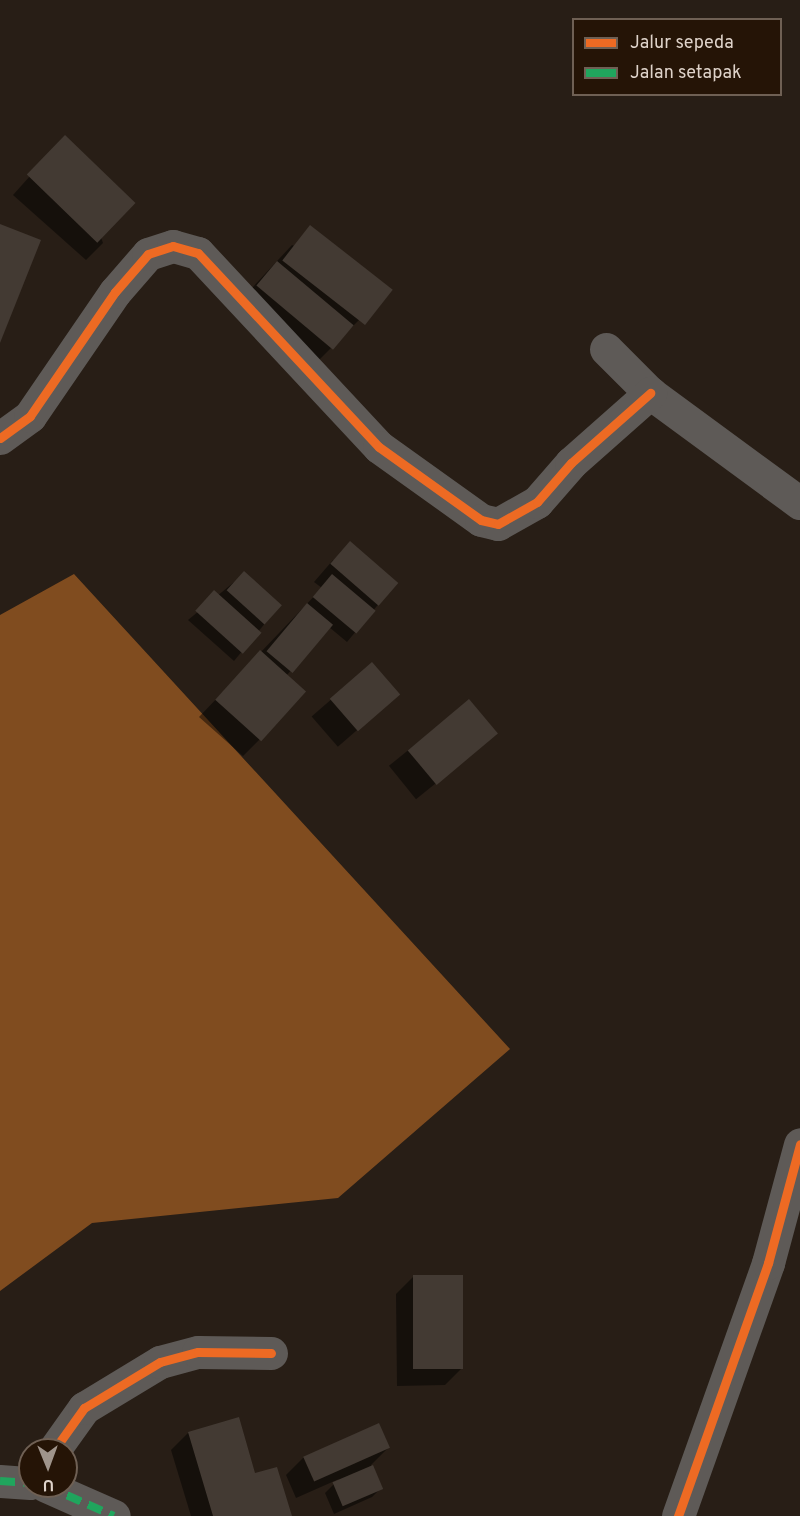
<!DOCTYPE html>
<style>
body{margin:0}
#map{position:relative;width:800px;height:1516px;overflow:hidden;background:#281e16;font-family:Overpass,sans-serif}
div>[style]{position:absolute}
.water>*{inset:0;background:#804c1f}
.shadow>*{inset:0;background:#0007;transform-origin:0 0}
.building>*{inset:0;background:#433a33;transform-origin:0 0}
.minor>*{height:33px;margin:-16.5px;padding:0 16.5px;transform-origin:16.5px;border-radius:16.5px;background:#5e5a57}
.quiet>*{height:8px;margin-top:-4px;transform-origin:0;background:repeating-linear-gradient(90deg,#20a55d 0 15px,transparent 0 23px)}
.cycleway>*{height:9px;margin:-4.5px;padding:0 4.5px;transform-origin:4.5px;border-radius:4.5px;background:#ed6a23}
span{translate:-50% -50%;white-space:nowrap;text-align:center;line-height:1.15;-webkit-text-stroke:4.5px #251406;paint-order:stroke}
.legend{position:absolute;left:572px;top:18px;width:210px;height:78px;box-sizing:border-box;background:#251406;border:2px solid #6f6054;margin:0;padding:8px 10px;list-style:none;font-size:18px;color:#dfd3ca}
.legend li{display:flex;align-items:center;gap:12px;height:30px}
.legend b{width:30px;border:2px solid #6f6054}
.north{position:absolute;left:18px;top:1438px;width:60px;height:60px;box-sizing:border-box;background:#251406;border:2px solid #6f6054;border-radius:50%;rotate:179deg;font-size:16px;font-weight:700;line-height:24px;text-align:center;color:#dfd3ca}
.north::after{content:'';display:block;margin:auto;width:21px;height:27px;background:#9f948b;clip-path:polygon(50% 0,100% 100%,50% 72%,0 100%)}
</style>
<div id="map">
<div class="water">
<div style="clip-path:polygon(74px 574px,510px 1049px,338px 1198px,92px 1223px,0 1291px,0 615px)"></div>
</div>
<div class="shadow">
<div style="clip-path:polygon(65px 137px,103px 243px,86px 260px,13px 195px)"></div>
<div style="clip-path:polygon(292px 245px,390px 289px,313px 366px,239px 302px)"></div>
<div style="clip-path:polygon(333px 560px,396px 583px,347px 642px,329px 627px,286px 676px,260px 739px,243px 756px,199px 717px,322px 588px,314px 582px)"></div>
<div style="clip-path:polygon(245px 573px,280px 605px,234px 661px,188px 620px)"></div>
<div style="left:372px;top:664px;width:40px;height:80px;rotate:49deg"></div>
<div style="left:469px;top:701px;width:43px;height:103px;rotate:51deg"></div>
<div style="clip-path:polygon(414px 1276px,462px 1368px,445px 1385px,397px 1386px,396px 1294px)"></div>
<div style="clip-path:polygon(378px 1425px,388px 1448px,371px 1465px,381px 1488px,372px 1497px,334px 1514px,325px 1493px,339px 1479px,296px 1498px,286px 1475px,303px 1458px)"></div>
<div style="clip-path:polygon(188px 1433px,254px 1475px,290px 1516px,191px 1516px,171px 1450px)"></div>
</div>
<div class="building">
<div style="left:65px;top:135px;width:98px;height:55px;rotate:44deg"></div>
<div style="clip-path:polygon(0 224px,41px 240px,0 343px)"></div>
<div style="left:310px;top:225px;width:105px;height:45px;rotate:38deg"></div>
<div style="left:277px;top:261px;width:100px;height:32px;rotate:40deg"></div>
<div style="left:350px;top:541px;width:64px;height:30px;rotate:41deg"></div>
<div style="left:244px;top:571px;width:51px;height:26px;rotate:42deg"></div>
<div style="left:332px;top:574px;width:57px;height:30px;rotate:40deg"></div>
<div style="left:214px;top:590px;width:64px;height:28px;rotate:42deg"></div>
<div style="left:307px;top:603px;width:34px;height:63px;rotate:40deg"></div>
<div style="left:260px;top:650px;width:62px;height:67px;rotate:42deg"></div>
<div style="left:372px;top:662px;width:43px;height:56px;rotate:49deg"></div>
<div style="left:469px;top:699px;width:45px;height:80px;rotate:50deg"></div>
<div style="left:413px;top:1275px;width:50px;height:94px"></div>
<div style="clip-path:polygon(239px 1417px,255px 1473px,277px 1467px,292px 1516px,213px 1516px,188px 1432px)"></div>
<div style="left:379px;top:1423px;width:27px;height:83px;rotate:66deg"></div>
<div style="left:373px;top:1465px;width:26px;height:44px;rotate:67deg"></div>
</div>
<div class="minor">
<div style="left:606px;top:349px;width:62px;rotate:45deg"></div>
<div style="left:650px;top:393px;width:186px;rotate:36.3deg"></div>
<div style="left:0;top:438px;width:37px;rotate:-36deg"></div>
<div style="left:30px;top:416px;width:150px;rotate:-55.6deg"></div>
<div style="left:115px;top:292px;width:50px;rotate:-49deg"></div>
<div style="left:148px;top:254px;width:26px;rotate:-18deg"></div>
<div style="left:173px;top:246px;width:26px;rotate:16deg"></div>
<div style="left:198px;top:253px;width:265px;rotate:47deg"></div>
<div style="left:379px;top:447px;width:125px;rotate:35.6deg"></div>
<div style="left:481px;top:520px;width:17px;rotate:13deg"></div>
<div style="left:498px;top:524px;width:45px;rotate:-29.4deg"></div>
<div style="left:537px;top:502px;width:52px;rotate:-48.9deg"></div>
<div style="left:571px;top:463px;width:106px;rotate:-41.5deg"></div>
<div style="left:54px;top:1450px;width:52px;rotate:-54.5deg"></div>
<div style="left:84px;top:1408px;width:89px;rotate:-31.2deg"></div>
<div style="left:160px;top:1362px;width:39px;rotate:-15deg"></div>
<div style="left:198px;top:1352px;width:73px;rotate:0.8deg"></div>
<div style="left:0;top:1481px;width:30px;rotate:4deg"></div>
<div style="left:46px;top:1486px;width:74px;rotate:23.8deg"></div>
<div style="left:678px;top:1516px;width:269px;rotate:-70.4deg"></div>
<div style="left:768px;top:1263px;width:123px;rotate:-74.9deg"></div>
</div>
<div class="quiet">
<div style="left:0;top:1481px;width:30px;rotate:4deg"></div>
<div style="left:46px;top:1486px;width:74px;rotate:23.8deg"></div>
</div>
<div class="cycleway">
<div style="left:0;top:438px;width:37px;rotate:-36deg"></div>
<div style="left:30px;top:416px;width:150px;rotate:-55.6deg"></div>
<div style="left:115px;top:292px;width:50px;rotate:-49deg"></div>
<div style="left:148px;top:254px;width:26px;rotate:-18deg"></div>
<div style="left:173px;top:246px;width:26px;rotate:16deg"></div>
<div style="left:198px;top:253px;width:265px;rotate:47deg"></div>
<div style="left:379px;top:447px;width:125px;rotate:35.6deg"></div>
<div style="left:481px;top:520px;width:17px;rotate:13deg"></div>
<div style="left:498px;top:524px;width:45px;rotate:-29.4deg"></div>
<div style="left:537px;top:502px;width:52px;rotate:-48.9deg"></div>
<div style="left:571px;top:463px;width:106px;rotate:-41.5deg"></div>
<div style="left:54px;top:1450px;width:52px;rotate:-54.5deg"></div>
<div style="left:84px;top:1408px;width:89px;rotate:-31.2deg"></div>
<div style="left:160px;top:1362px;width:39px;rotate:-15deg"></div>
<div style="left:198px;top:1352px;width:73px;rotate:0.8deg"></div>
<div style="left:678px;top:1516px;width:269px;rotate:-70.4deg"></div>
<div style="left:768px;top:1263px;width:123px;rotate:-74.9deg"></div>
</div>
<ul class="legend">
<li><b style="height:8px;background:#ed6a23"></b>Jalur sepeda</li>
<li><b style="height:8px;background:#20a55d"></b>Jalan setapak</li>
</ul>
<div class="north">U</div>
</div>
